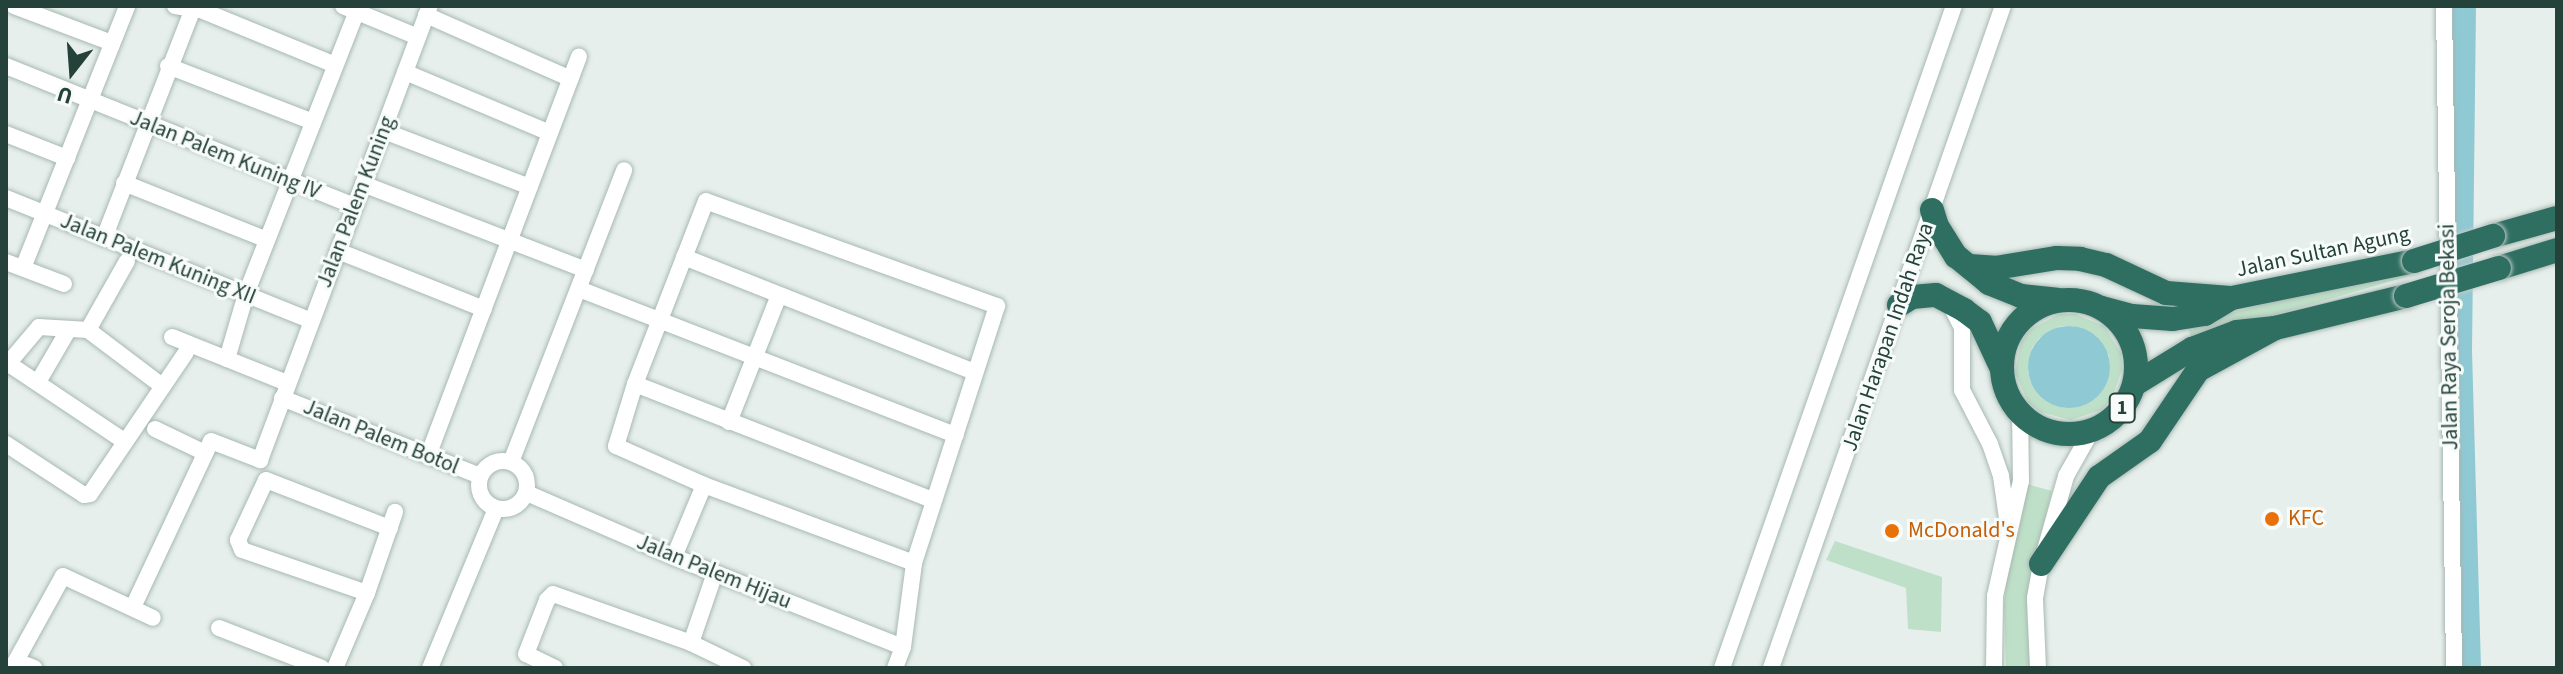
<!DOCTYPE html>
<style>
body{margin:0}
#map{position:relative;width:2563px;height:674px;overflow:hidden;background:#e6efeb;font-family:"Source Sans 3",sans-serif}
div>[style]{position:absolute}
.green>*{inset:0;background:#bfe0c8}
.water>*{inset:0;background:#8ec9d4}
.round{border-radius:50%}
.roads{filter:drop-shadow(0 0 2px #a8b8b2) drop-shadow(0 0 2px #a8b8b2)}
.minor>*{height:16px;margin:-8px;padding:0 8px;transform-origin:8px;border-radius:8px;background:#fff}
.minor>.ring{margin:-8px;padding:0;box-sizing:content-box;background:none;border:16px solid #fff;border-radius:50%}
.highway>*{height:24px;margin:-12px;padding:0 12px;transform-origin:12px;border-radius:12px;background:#2f6f62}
.highway>.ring{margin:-12px;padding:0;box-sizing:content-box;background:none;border:24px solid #2f6f62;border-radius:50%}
.bridges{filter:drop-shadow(0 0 2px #c2cac8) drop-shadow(0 0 2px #c2cac8)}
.highway-bridge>*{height:24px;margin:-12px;padding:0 12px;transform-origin:12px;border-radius:12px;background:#2f6f62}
.dots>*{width:22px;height:22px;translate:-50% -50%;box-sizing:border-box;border:4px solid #f7fbf9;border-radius:50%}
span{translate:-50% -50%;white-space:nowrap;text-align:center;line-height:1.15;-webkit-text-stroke:6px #f7fbf9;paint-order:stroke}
.shield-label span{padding:2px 6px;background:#f7fbf9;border:2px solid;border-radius:6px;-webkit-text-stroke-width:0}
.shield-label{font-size:20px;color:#24423a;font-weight:700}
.street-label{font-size:22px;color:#24423a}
.food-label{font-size:22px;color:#c56008}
.left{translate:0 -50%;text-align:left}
.frame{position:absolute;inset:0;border:8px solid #24423a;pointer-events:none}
.north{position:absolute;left:32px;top:32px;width:80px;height:80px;-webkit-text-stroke:6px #f7fbf9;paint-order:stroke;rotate:197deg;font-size:22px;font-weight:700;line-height:32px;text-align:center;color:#24423a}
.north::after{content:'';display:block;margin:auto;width:28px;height:36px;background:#24423a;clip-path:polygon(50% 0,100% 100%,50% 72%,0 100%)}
</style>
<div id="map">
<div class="green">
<div style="clip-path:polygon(2432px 258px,2433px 269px,2192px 339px,2187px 325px)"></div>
<div style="clip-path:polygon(evenodd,2059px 314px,2075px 314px,2104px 326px,2121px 353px,2122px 369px,2112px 399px,2101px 410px,2071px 420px,2040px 412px,2028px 402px,2015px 373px,2021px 342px,2031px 329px,2059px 314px,2061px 326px,2073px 326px,2096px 336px,2109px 356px,2110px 368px,2102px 391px,2083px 406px,2031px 383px,2028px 372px,2032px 348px,2039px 338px,2061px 326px)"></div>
<div style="clip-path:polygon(2027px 484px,2052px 491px,2033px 568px,2027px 616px,2031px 668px,2006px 668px,2004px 605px,2008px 566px)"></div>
<div style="clip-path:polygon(1835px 541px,1942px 577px,1941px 632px,1908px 629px,1906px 588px,1826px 560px)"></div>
</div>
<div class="water">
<div style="clip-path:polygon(2444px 6px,2476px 6px,2472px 351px,2481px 668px,2454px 668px)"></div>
<div class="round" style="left:2028px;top:326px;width:82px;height:82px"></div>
</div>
<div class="roads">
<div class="minor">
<div style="left:14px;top:6px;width:105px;rotate:20.7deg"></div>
<div style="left:175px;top:6px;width:26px;rotate:9deg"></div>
<div style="left:201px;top:10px;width:145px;rotate:22.3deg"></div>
<div style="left:343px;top:6px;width:81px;rotate:22.5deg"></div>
<div style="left:2444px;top:6px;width:662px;rotate:89.13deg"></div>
<div style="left:426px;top:15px;width:158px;rotate:23.8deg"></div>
<div style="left:6px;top:66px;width:376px;rotate:21.9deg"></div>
<div style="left:168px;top:66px;width:155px;rotate:21.1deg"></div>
<div style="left:405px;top:72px;width:157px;rotate:22.8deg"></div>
<div style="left:384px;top:131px;width:156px;rotate:21deg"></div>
<div style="left:6px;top:134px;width:66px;rotate:21.5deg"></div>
<div style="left:124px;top:183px;width:154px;rotate:21.7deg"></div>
<div style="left:363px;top:184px;width:239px;rotate:21.1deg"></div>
<div style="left:6px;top:198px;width:328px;rotate:21.9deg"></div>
<div style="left:104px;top:238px;width:249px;rotate:-68.8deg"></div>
<div style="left:338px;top:251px;width:157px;rotate:21.7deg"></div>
<div style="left:684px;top:257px;width:313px;rotate:21.6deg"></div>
<div style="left:6px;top:262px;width:62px;rotate:20.8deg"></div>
<div style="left:23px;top:268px;width:282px;rotate:-68.3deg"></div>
<div style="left:579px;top:289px;width:404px;rotate:21.2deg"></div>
<div style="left:1951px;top:306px;width:25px;rotate:63deg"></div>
<div style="left:1962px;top:328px;width:62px;rotate:90deg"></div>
<div style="left:1962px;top:390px;width:61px;rotate:62.6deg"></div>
<div style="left:1990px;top:444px;width:34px;rotate:71deg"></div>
<div style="left:2001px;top:476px;width:42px;rotate:81.9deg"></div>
<div style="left:88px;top:330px;width:79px;rotate:-60.5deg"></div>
<div style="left:172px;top:337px;width:59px;rotate:21.8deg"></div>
<div style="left:6px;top:362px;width:142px;rotate:33.8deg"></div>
<div style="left:6px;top:366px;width:51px;rotate:-49.8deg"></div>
<div style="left:39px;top:327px;width:49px;rotate:3.5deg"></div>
<div style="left:88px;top:330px;width:91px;rotate:37deg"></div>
<div style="left:38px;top:382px;width:61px;rotate:-59.7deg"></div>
<div style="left:287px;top:383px;width:65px;rotate:-158.2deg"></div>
<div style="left:227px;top:359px;width:68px;rotate:-73.7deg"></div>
<div style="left:246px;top:294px;width:309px;rotate:-68.6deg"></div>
<div style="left:635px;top:384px;width:320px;rotate:21.3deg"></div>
<div style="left:282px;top:398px;width:213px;rotate:21.5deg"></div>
<div style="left:729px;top:422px;width:136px;rotate:-68.5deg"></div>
<div style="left:155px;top:429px;width:53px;rotate:25.6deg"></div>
<div style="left:6px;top:444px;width:93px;rotate:33.2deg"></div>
<div style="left:84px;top:495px;width:6px;rotate:-9deg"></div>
<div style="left:90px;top:494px;width:171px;rotate:-55.9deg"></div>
<div style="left:428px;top:456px;width:427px;rotate:-69.3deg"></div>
<div class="ring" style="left:479px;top:461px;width:32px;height:32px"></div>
<div style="left:511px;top:462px;width:313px;rotate:-68.8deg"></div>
<div style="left:527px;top:493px;width:160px;rotate:23.5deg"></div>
<div style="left:674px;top:557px;width:246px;rotate:21.5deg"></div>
<div style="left:674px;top:557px;width:78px;rotate:-67.4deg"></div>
<div style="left:367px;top:593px;width:132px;rotate:-161deg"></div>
<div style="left:242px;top:550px;width:11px;rotate:-112deg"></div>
<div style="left:238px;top:540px;width:66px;rotate:-65deg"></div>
<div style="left:266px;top:480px;width:133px;rotate:21.2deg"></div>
<div style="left:133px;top:607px;width:183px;rotate:-64.8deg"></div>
<div style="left:211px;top:441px;width:53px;rotate:21.2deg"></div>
<div style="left:260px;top:460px;width:485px;rotate:-69.5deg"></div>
<div style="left:219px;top:628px;width:110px;rotate:21.2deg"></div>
<div style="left:691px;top:643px;width:74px;rotate:-71.1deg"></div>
<div style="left:27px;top:665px;width:8px;rotate:23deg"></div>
<div style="left:12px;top:668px;width:105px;rotate:-61deg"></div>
<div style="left:63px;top:576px;width:99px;rotate:25deg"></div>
<div style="left:335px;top:668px;width:82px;rotate:-66.9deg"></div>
<div style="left:367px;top:593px;width:86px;rotate:-70.9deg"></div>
<div style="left:430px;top:668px;width:172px;rotate:-67.5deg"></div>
<div style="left:555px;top:668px;width:32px;rotate:-154deg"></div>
<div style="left:526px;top:654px;width:58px;rotate:-68.7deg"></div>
<div style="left:547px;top:600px;width:8px;rotate:-45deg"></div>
<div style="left:553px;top:594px;width:146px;rotate:19.5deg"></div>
<div style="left:691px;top:643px;width:58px;rotate:25.7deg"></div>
<div style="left:895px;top:668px;width:22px;rotate:-69deg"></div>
<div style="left:903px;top:647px;width:85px;rotate:-82.5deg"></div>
<div style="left:914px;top:563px;width:270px;rotate:-72.1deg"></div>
<div style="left:997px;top:306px;width:309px;rotate:-160.2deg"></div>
<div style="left:706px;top:201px;width:196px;rotate:111.2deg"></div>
<div style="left:635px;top:384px;width:65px;rotate:107deg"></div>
<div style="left:616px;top:446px;width:96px;rotate:23.9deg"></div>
<div style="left:704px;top:485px;width:224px;rotate:20.4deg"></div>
<div style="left:1722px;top:668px;width:701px;rotate:-70.69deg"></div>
<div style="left:1771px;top:668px;width:701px;rotate:-70.69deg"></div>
<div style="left:1994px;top:668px;width:72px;rotate:-89.2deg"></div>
<div style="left:1995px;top:596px;width:118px;rotate:-77.3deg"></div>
<div style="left:2021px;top:481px;width:69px;rotate:-90.8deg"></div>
<div style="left:2038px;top:668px;width:70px;rotate:-92.5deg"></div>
<div style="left:2035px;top:598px;width:35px;rotate:-80deg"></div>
<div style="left:2041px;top:564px;width:91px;rotate:-74.1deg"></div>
<div style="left:2066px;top:476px;width:53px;rotate:-60.5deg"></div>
</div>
<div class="highway">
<div style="left:1932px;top:210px;width:17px;rotate:73deg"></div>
<div style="left:1937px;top:226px;width:36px;rotate:58deg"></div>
<div style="left:1956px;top:256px;width:43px;rotate:39.3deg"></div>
<div style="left:1989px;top:283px;width:35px;rotate:22deg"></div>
<div style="left:2021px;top:296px;width:36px;rotate:6deg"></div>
<div style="left:2493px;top:236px;width:66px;rotate:-15.7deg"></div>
<div style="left:1969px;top:266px;width:26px;rotate:4deg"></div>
<div style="left:1995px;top:268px;width:63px;rotate:-9.2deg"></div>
<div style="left:2057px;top:258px;width:23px;rotate:2deg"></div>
<div style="left:2080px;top:259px;width:27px;rotate:13deg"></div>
<div style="left:2106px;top:265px;width:66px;rotate:25deg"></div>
<div style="left:2166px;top:293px;width:64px;rotate:4.5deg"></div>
<div style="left:2499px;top:268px;width:61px;rotate:-17.2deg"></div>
<div class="ring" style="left:2002px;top:300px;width:110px;height:110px"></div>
<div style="left:1899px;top:305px;width:15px;rotate:-32deg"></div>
<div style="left:1912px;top:297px;width:24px;rotate:-5deg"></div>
<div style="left:1936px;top:295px;width:32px;rotate:28deg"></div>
<div style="left:1964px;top:310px;width:20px;rotate:37deg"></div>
<div style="left:1980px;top:322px;width:52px;rotate:64.9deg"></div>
<div style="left:2102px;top:308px;width:31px;rotate:15deg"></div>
<div style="left:2132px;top:316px;width:41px;rotate:4.2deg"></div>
<div style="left:2173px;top:319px;width:32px;rotate:-9deg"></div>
<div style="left:2205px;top:314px;width:31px;rotate:-31deg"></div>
<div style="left:2232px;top:298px;width:186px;rotate:-11.5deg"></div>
<div style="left:2135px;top:384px;width:67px;rotate:-31.6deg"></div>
<div style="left:2192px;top:349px;width:48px;rotate:-20.7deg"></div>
<div style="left:2237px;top:332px;width:38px;rotate:-6deg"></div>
<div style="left:2275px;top:328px;width:135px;rotate:-13.7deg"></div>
<div style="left:2041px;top:564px;width:105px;rotate:-56.3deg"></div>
<div style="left:2099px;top:477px;width:62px;rotate:-35.2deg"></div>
<div style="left:2150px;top:441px;width:86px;rotate:-55.9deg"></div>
<div style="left:2198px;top:370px;width:88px;rotate:-28.6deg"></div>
</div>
</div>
<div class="bridges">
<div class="highway-bridge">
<div style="left:2414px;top:261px;width:83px;rotate:-17.6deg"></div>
<div style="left:2406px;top:296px;width:97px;rotate:-16.8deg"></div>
</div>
</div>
<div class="dots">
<div style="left:2272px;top:519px;background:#e8710a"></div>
<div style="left:1892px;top:531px;background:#e8710a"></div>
</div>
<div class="shield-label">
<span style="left:2122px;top:408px">1</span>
</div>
<div class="street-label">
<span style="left:225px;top:155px;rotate:22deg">Jalan Palem Kuning IV</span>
<span style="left:356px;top:202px;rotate:-69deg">Jalan Palem Kuning</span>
<span style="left:2323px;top:252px;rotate:-12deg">Jalan Sultan Agung</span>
<span style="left:158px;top:259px;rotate:22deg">Jalan Palem Kuning XII</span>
<span style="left:1888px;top:337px;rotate:-71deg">Jalan Harapan Indah Raya</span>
<span style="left:2449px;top:337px;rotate:-91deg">Jalan Raya Seroja Bekasi</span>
<span style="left:381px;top:437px;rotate:22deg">Jalan Palem Botol</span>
<span style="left:714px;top:572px;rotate:22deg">Jalan Palem Hijau</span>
</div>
<div class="food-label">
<span class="left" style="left:2288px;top:519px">KFC</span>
<span class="left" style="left:1908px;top:531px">McDonald's</span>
</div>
<div class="frame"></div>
<div class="north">U</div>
</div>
